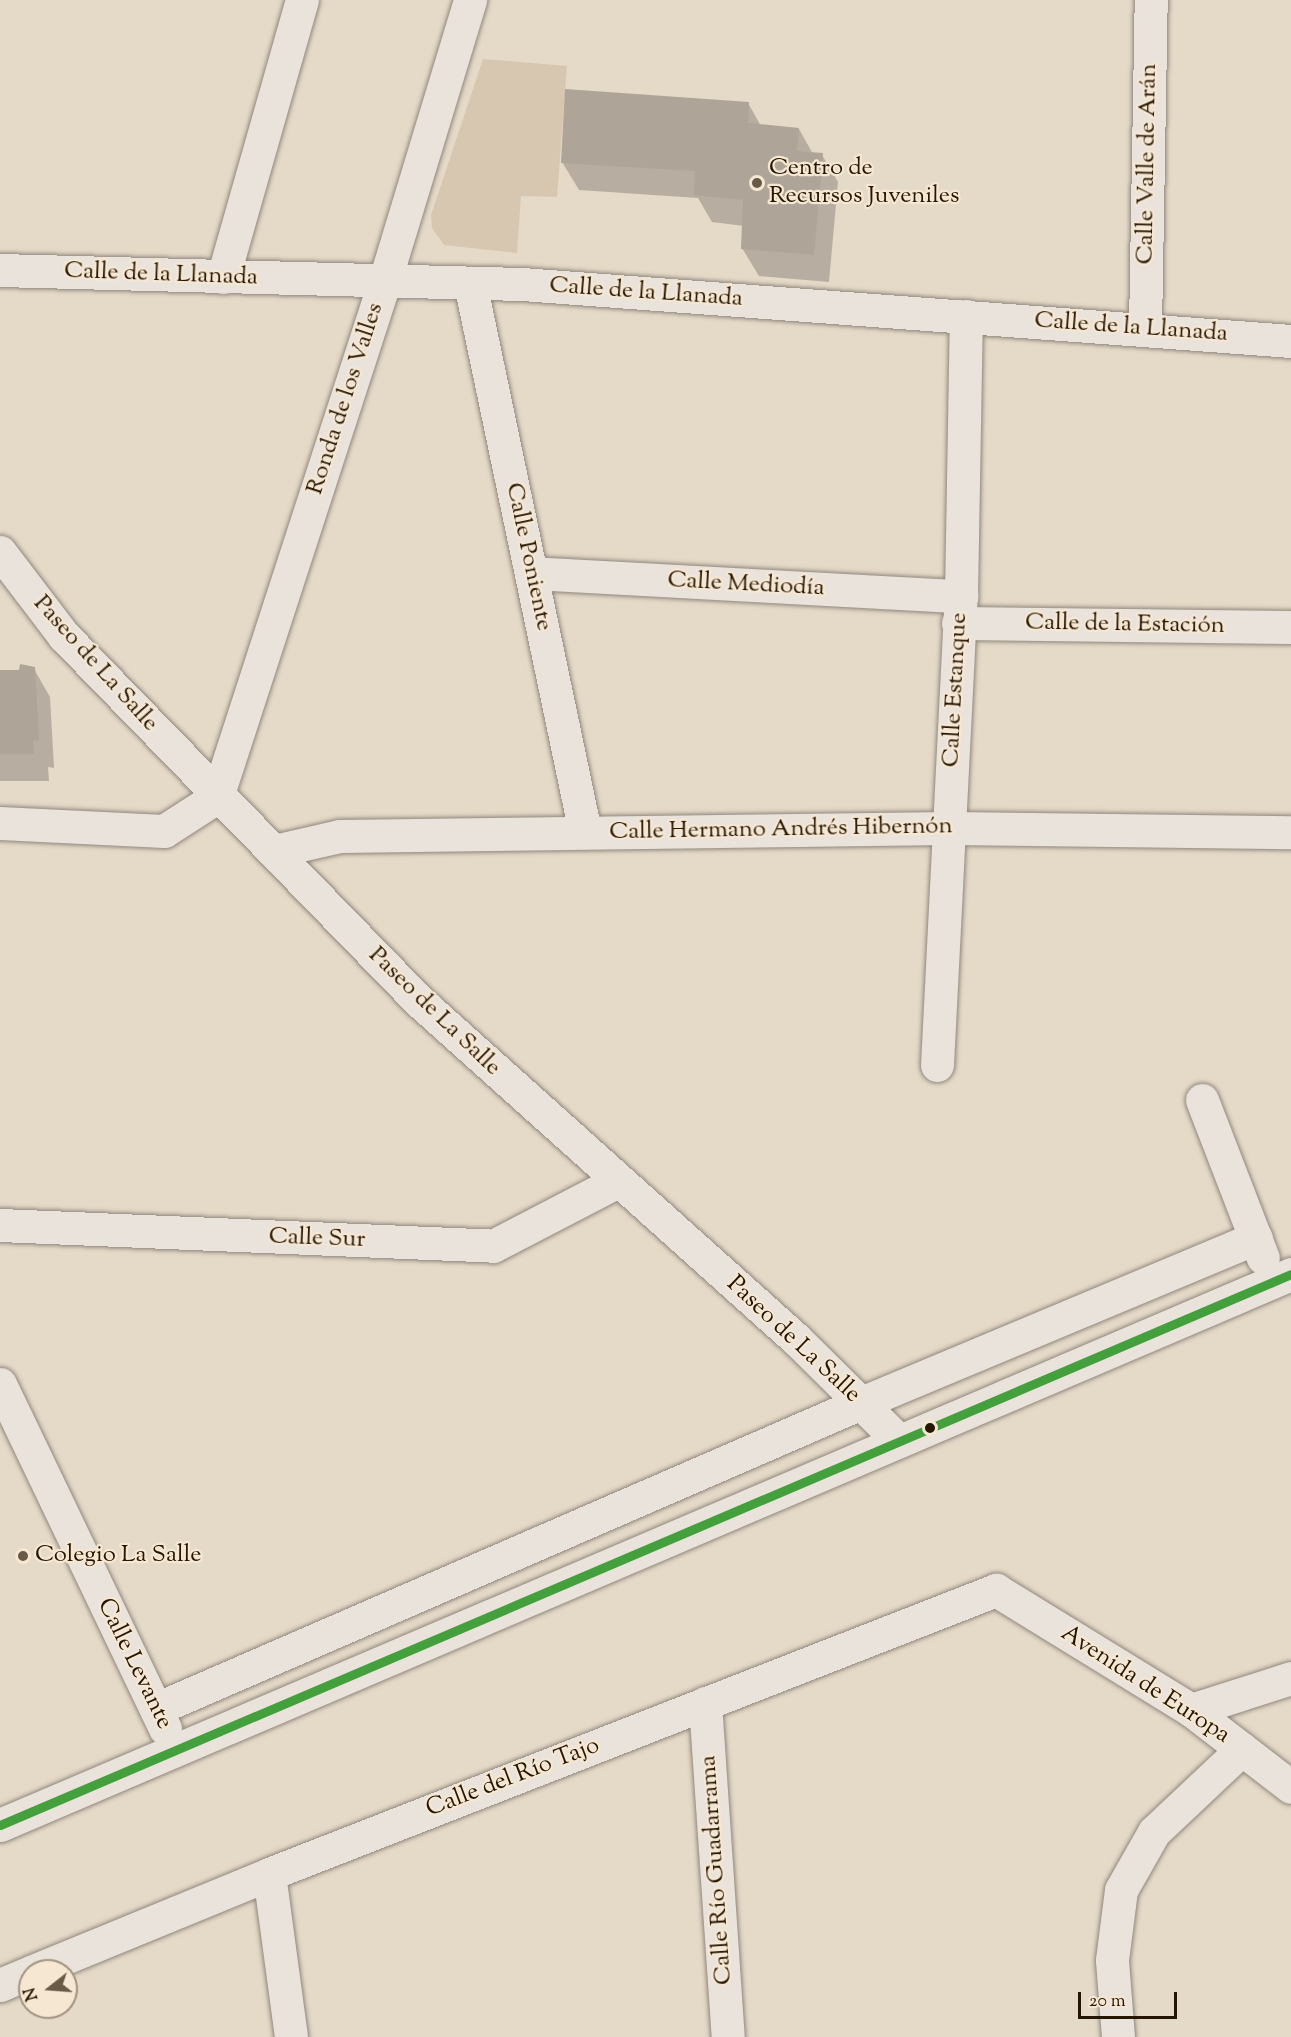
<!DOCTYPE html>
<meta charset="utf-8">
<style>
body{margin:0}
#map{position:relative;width:1291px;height:2037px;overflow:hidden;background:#e5d9c8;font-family:"Sorts Mill Goudy",serif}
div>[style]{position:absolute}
.green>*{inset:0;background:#d8c7b0}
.shadow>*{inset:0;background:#0003}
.building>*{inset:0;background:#aea598}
.roads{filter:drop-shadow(0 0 2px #90887c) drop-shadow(0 0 2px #90887c)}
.minor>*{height:33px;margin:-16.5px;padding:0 16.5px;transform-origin:16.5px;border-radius:16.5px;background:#eae3db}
.bus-1>*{height:9px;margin:-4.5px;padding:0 4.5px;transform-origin:4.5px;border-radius:4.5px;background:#449f3d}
.dots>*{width:16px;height:16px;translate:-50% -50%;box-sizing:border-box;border:3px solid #f6e7d3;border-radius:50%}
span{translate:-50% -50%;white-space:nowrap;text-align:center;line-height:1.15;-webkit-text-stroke:4.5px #f6e7d3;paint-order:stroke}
.street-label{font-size:24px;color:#241602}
.poi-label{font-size:24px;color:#241602}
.left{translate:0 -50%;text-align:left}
.north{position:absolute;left:18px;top:1959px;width:60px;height:60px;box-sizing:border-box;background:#f6e7d3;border:2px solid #a2937f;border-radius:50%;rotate:253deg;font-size:16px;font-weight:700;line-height:24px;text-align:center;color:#241602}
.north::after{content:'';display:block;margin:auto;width:21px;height:27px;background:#685a47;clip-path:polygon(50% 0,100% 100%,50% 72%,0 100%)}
.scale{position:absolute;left:1078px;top:1992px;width:99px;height:27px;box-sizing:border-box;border:3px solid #241602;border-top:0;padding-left:8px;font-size:18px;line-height:21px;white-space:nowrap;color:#241602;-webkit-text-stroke:4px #f6e7d3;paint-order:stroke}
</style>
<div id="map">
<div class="green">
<div style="clip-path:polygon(483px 59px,567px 66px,557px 197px,521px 196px,517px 253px,444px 245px,432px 228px,431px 215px)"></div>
</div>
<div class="shadow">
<div style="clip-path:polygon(748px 103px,761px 126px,799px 129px,813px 154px,822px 155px,838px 182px,829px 282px,759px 276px,742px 248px,744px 226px,712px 222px,698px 198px,579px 190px,562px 162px)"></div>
<div style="clip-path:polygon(34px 669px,50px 697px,54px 768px,48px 767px,49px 781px,0 781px,0 671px)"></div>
</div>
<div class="building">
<div style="clip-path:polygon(565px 89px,749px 102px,748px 123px,799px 128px,797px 151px,823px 153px,814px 255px,741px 249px,743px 200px,694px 195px,695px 171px,561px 163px)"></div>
<div style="clip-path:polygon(20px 664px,35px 667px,39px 741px,33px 740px,34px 754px,0 754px,0 670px,19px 670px)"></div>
</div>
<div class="roads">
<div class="minor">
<div style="left:0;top:270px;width:522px;rotate:1.54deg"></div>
<div style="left:522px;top:284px;width:771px;rotate:4.24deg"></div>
<div style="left:223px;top:277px;width:288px;rotate:-74.1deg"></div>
<div style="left:470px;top:283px;width:561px;rotate:78.17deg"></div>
<div style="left:1145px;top:328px;width:328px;rotate:-89deg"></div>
<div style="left:0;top:552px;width:106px;rotate:52.7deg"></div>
<div style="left:64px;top:636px;width:509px;rotate:45.8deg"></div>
<div style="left:419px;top:1001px;width:506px;rotate:41.88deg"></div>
<div style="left:796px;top:1339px;width:145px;rotate:44.7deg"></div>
<div style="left:531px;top:573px;width:431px;rotate:3.1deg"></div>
<div style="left:958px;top:623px;width:333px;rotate:0.7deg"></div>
<div style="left:0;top:823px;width:164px;rotate:2.8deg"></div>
<div style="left:164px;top:831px;width:63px;rotate:-32.7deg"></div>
<div style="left:217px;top:797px;width:544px;rotate:-72deg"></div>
<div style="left:385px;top:280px;width:293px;rotate:-73.1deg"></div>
<div style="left:274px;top:851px;width:68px;rotate:-12.8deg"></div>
<div style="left:340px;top:836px;width:611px;rotate:-0.75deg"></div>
<div style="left:951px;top:828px;width:340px;rotate:0.7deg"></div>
<div style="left:937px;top:1065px;width:470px;rotate:-87.1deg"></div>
<div style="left:961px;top:596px;width:280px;rotate:-89deg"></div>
<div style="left:1202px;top:1100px;width:169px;rotate:68.9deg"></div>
<div style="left:0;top:1225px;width:493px;rotate:2.4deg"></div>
<div style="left:493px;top:1246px;width:141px;rotate:-27.5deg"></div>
<div style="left:0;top:1384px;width:382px;rotate:64.4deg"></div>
<div style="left:705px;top:1703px;width:335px;rotate:86.1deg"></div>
<div style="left:156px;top:1709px;width:769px;rotate:-23.46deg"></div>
<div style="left:861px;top:1403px;width:428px;rotate:-22.7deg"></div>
<div style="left:1191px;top:1710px;width:105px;rotate:-17.7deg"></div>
<div style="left:0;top:1825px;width:1404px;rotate:-23.11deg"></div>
<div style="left:269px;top:1874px;width:164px;rotate:82.3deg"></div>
<div style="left:33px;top:1971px;width:255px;rotate:-22.3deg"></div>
<div style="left:269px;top:1874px;width:781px;rotate:-21.34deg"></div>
<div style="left:996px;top:1590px;width:229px;rotate:31.6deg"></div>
<div style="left:1191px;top:1710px;width:126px;rotate:37.6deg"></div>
<div style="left:0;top:1985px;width:33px;rotate:-23deg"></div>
<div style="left:1118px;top:2037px;width:77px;rotate:-94.5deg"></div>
<div style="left:1112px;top:1960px;width:71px;rotate:-82.7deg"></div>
<div style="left:1121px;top:1890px;width:67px;rotate:-60.4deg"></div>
<div style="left:1154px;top:1832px;width:121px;rotate:-43.3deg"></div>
</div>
</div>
<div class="bus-1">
<div style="left:0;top:1825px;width:1404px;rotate:-23.11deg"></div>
</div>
<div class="dots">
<div style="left:757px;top:183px;background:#685a47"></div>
<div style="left:930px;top:1428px;background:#241602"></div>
<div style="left:23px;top:1556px;background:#685a47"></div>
</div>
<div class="street-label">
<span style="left:1148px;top:164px;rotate:-89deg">Calle Valle de Arán</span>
<span style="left:161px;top:275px;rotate:2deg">Calle de la Llanada</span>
<span style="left:646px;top:293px;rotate:4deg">Calle de la Llanada</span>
<span style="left:1131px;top:328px;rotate:4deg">Calle de la Llanada</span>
<span style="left:346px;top:399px;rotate:-72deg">Ronda de los Valles</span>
<span style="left:528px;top:557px;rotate:78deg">Calle Poniente</span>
<span style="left:746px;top:585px;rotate:3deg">Calle Mediodía</span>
<span style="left:1125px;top:625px;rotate:1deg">Calle de la Estación</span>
<span style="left:95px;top:664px;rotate:48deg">Paseo de La Salle</span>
<span style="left:956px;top:690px;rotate:-87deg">Calle Estanque</span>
<span style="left:781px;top:830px;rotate:-1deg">Calle Hermano Andrés Hibernón</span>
<span style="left:434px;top:1012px;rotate:44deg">Paseo de La Salle</span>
<span style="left:317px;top:1239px;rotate:2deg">Calle Sur</span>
<span style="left:793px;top:1340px;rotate:43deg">Paseo de La Salle</span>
<span style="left:134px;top:1664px;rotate:64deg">Calle Levante</span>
<span style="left:1145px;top:1685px;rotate:33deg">Avenida de Europa</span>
<span style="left:513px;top:1778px;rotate:-21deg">Calle del Río Tajo</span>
<span style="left:717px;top:1870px;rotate:-94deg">Calle Río Guadarrama</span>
</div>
<div class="poi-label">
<span class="left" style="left:769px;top:183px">Centro de<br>Recursos Juveniles</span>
<span class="left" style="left:35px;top:1556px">Colegio La Salle</span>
</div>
<div class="north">N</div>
<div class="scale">20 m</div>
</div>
